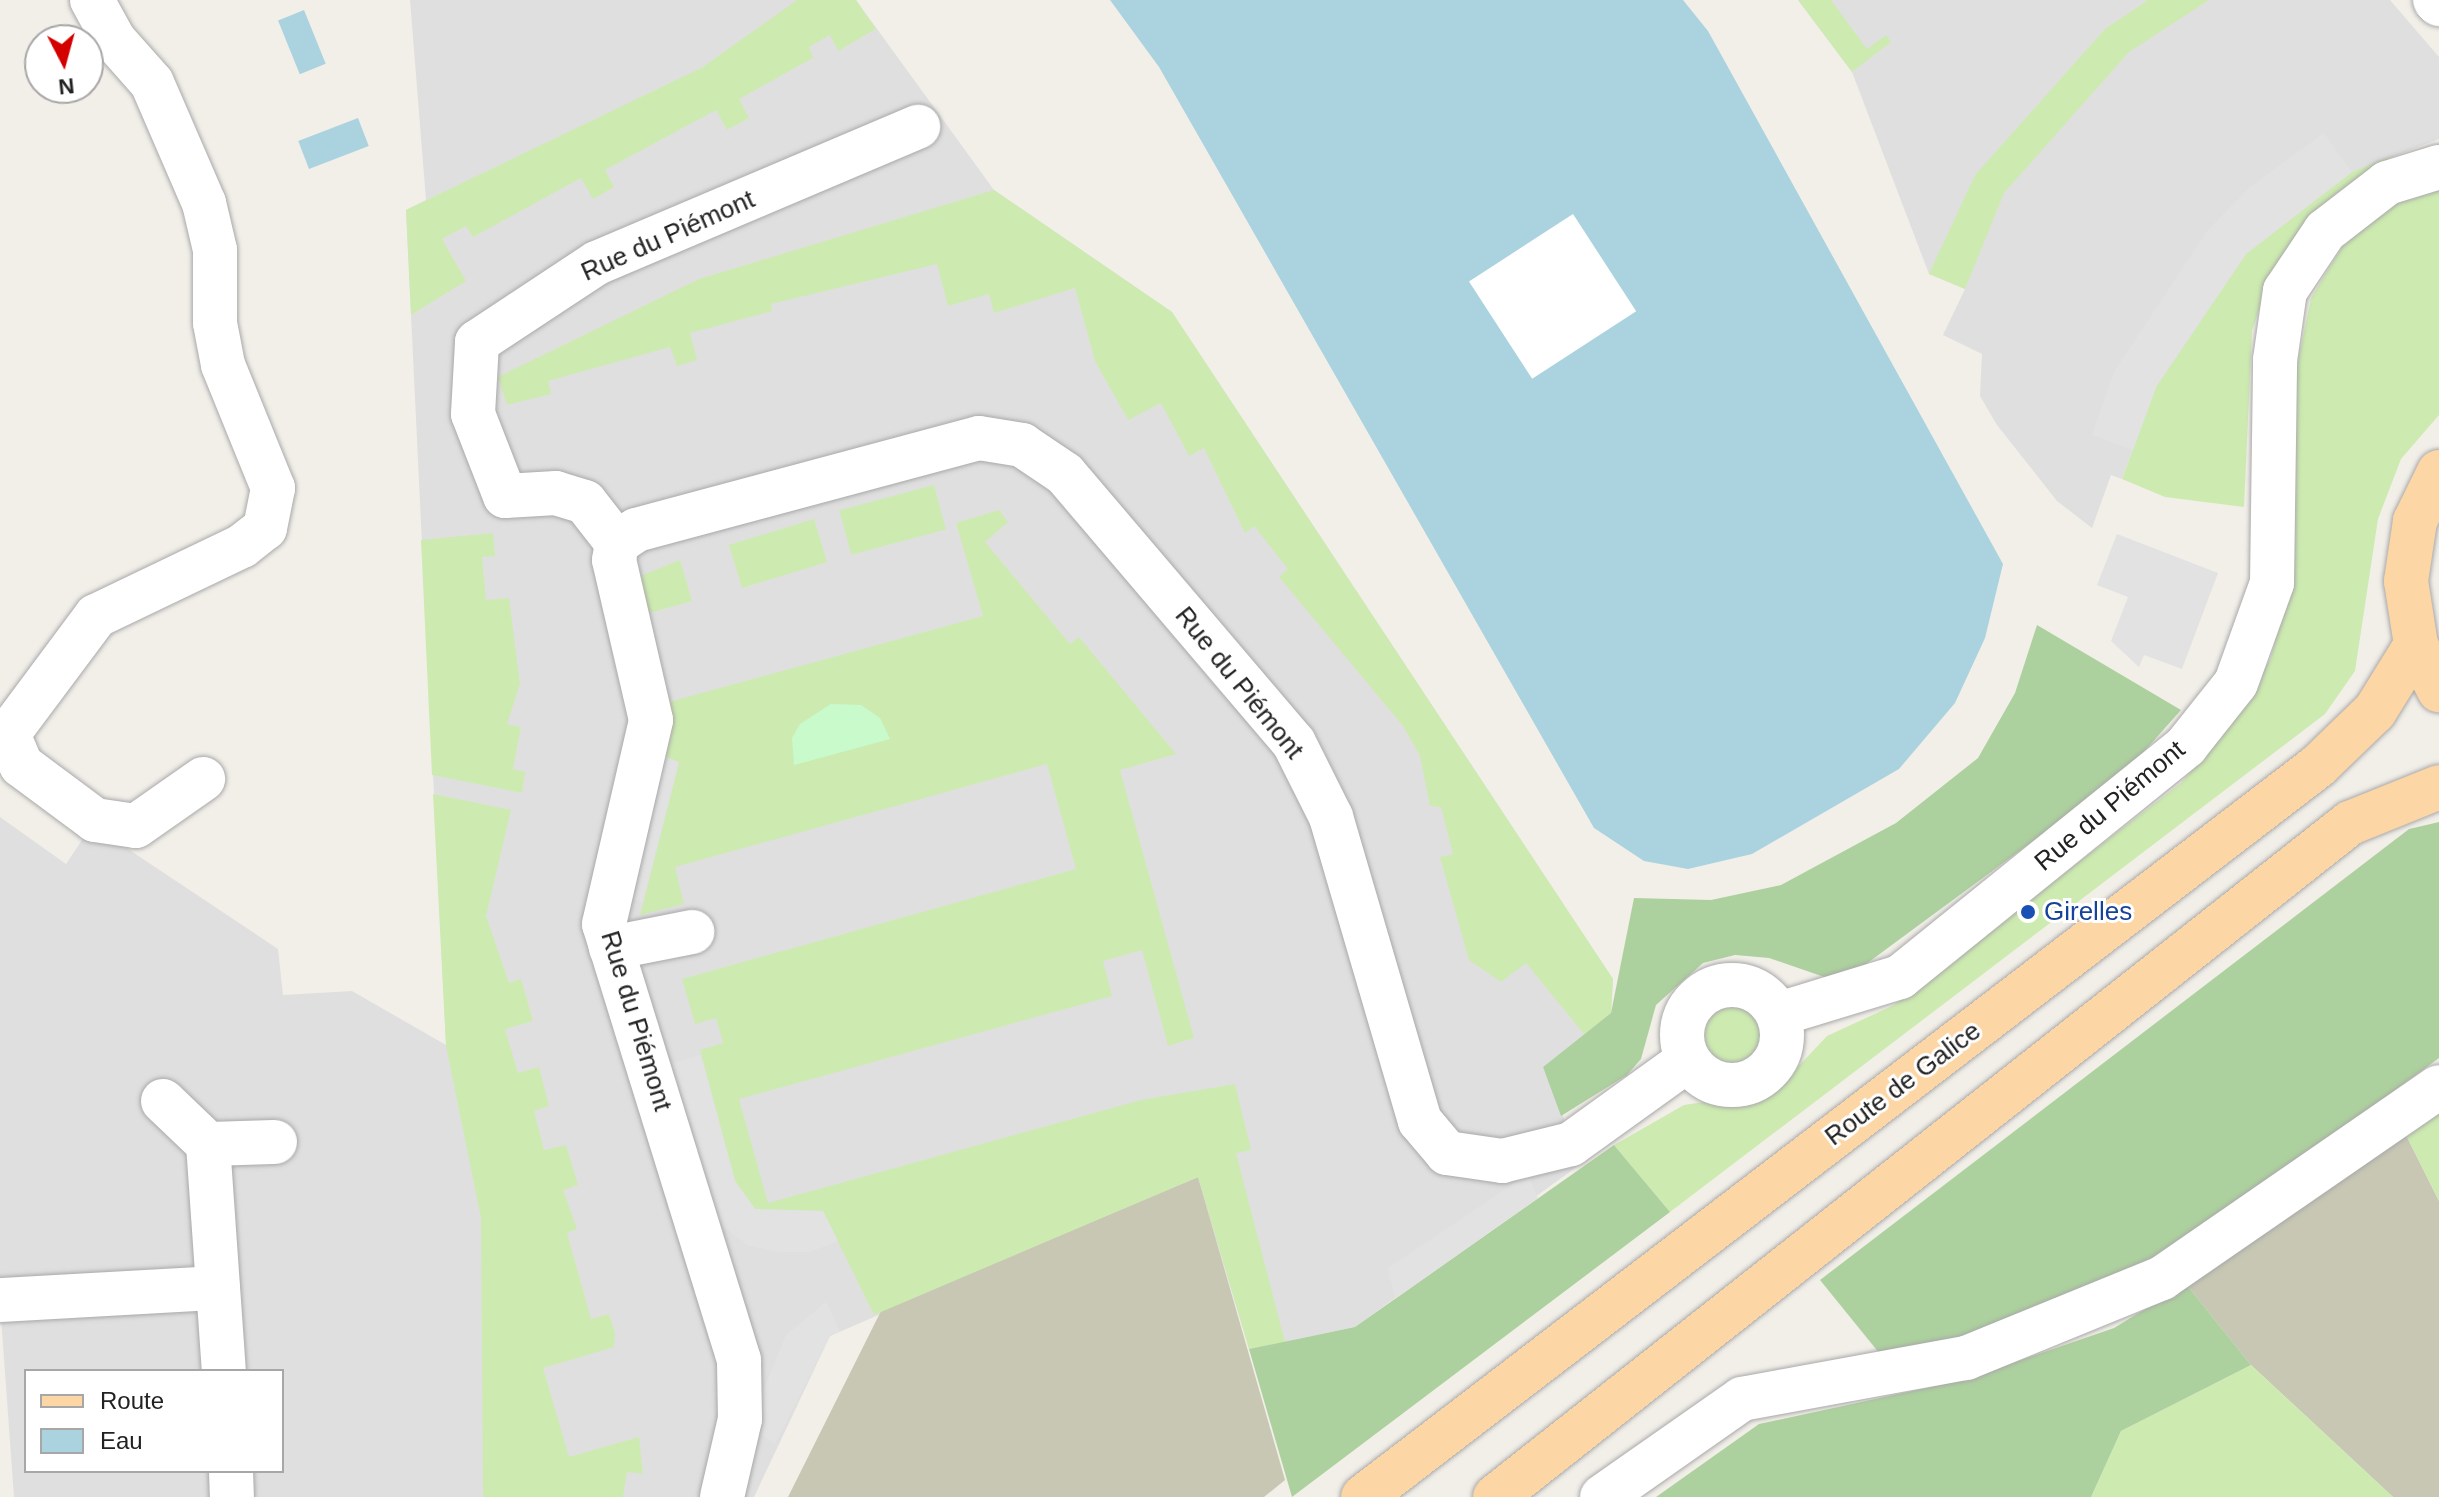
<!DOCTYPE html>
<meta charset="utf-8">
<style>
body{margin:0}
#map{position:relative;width:2439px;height:1497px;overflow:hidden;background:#f2efe9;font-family:Arial,sans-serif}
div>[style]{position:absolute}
.residential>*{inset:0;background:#e0dfdf}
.construction>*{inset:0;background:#c7c7b4}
.grass>*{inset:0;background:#cdebb0;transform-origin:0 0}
.round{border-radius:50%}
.forest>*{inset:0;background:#add19e}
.park>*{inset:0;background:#c8facc}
.parking>*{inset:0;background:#e2e2e2}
.water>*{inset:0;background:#aad3df;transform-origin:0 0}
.pier>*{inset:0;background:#fff;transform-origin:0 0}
.roads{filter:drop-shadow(0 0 2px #a9a9a9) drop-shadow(0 0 2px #a9a9a9)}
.minor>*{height:44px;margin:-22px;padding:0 22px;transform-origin:22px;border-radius:22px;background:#fff}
.minor>.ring{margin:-22px;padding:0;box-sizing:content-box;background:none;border:44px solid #fff;border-radius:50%}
.major>*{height:44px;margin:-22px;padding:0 22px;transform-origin:22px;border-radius:22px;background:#fcd6a4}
.dots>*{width:22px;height:22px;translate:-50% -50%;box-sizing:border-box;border:4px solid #fff;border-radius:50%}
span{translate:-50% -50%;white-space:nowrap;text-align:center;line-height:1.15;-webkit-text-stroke:6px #fff;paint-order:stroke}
.street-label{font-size:26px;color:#222}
.transit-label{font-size:26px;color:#164399}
.left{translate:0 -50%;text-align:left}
.legend{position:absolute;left:24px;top:1369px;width:260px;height:104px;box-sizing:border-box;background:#fff;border:2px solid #a7a7a7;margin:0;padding:10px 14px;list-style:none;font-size:24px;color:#222}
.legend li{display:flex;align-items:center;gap:16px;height:40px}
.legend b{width:40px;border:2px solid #a7a7a7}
.north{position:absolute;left:24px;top:24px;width:80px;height:80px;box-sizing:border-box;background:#fff;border:2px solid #a7a7a7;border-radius:50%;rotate:174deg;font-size:22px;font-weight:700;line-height:32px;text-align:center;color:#222}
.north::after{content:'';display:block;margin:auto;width:28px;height:36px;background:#d40000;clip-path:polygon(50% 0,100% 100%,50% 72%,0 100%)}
</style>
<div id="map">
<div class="residential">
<div style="clip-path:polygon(evenodd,410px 0,856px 0,994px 190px,1172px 312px,1613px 979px,1611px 1013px,1543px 1067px,1582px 1163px,1355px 1327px,1249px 1349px,1197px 1177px,830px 1336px,754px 1497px,14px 1497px,0 1303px,0 817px,66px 864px,92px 825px,278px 949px,283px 995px,352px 991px,446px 1045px,406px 210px,426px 200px,410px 0,26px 1371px,282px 1371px,282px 1471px,26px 1471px,26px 1371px)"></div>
<div style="clip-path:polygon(1798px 0,2390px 0,2439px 57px,2439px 139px,2352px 172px,2156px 387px,2122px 479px,2111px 475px,2092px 528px,2057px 501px,1997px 425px,1980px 396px,1982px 354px,1943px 335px,1965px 289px,1929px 274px,1852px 72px)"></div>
</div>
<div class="construction">
<div style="clip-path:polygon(2406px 1135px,2439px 1201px,2439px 1497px,2393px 1497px,2251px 1365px,2186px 1284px)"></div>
<div style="clip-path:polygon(1198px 1177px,1285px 1480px,1264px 1497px,788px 1497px,881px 1311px)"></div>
</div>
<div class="grass">
<div style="clip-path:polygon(797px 0,856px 0,876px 29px,838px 51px,830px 35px,809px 47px,813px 58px,739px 99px,749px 118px,727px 130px,716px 110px,605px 170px,614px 187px,593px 199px,581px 178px,473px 237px,466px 226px,442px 239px,466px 281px,411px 315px,406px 210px,703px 67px)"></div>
<div style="clip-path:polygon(1798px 0,1831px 0,1867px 49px,1886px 35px,1891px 42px,1852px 72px)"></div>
<div style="clip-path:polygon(2148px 0,2209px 0,2129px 52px,2004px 193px,1965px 289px,1929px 274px,1975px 175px,2105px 29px)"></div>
<div style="clip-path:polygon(2394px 155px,2351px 185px,2270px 277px,2252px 331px,2244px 507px,2165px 497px,2122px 479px,2156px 387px,2246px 254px,2352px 172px)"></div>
<div style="clip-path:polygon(994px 190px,1172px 312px,1613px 979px,1611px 1013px,1584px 1034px,1526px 963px,1501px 982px,1469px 960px,1440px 857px,1453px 854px,1441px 807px,1430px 806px,1420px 756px,1403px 726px,1279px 577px,1288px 569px,1254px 526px,1245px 533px,1204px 448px,1189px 456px,1161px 403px,1128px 420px,1095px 361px,1075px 288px,994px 313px,989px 294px,948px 306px,937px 264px,771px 304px,772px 311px,690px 333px,697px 360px,677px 366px,670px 347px,548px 381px,551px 394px,507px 405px,498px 377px,699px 279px)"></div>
<div style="clip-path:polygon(2439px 190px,2439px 415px,2401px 459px,2378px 519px,2355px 671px,2325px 714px,1670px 1212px,1614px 1145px,1684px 1105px,1775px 1091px,1827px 1036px,1894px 1005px,2181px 783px,2232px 724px,2271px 658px,2292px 565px,2296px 371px,2311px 298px,2342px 247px,2392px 205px)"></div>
<div style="left:934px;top:485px;width:46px;height:98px;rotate:75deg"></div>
<div style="clip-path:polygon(999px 510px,1008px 522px,985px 542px,1070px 644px,1079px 637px,1176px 754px,1120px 770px,1194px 1038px,1168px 1046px,1142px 950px,1103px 961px,1112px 996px,739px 1099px,768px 1203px,1141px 1100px,1235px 1084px,1251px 1150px,1236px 1153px,1285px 1342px,1249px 1349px,1198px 1177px,874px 1315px,823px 1211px,755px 1209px,735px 1181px,700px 1050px,723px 1043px,716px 1018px,695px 1024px,682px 979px,1076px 869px,1047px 764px,675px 867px,684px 904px,640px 915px,679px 763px,658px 754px,665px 703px,983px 616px,956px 523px)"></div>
<div style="left:814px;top:519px;width:45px;height:89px;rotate:73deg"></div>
<div style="clip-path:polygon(493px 533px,495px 556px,482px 557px,486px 600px,509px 598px,520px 684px,507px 724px,521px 727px,513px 769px,525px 772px,522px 793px,432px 775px,421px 540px)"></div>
<div style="clip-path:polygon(680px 560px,692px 601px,650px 613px,638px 577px)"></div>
<div style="clip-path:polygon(433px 794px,511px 810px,486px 916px,509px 983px,521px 979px,533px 1021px,505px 1029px,518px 1073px,539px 1067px,549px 1106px,534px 1111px,544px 1150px,566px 1145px,578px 1185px,563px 1190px,577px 1229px,567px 1233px,591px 1319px,609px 1314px,615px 1333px,614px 1347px,543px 1368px,569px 1457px,639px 1437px,643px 1474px,627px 1472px,623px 1497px,483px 1497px,481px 1218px,446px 1046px)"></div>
<div class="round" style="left:1705px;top:1007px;width:56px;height:56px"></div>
<div style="clip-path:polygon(2439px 1111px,2439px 1201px,2406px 1135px)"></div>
<div style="clip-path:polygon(2251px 1365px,2393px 1497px,2091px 1497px,2121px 1431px)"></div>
</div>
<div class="forest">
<div style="clip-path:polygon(2037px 625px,2181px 710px,2124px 774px,1862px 967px,1830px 979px,1769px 958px,1735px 955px,1703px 963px,1656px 1005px,1641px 1059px,1627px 1075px,1561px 1116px,1543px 1067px,1611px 1013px,1634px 898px,1711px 900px,1781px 885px,1896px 823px,1978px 758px,2015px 693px)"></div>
<div style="clip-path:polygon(2439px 822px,2439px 1058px,2177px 1251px,2004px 1327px,1884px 1359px,1820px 1280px,2409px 829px)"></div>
<div style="clip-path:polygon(1614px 1145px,1670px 1212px,1292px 1497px,1249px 1349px,1355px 1327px)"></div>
<div style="clip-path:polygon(2186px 1284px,2251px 1365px,2121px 1431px,2091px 1497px,1656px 1497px,1759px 1424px,1963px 1380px,2114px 1328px)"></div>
</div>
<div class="park">
<div style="clip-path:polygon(831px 704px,861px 705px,880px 718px,890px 739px,794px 765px,792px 738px,800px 724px)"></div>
</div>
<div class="parking">
<div style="clip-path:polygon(2324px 133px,2352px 172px,2246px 254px,2156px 387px,2133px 450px,2092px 435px,2114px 372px,2207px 231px,2250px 187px)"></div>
<div style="clip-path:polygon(2117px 534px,2218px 573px,2182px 669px,2144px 655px,2139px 667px,2111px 641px,2128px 597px,2097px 585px)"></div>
<div style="clip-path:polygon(658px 754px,679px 762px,643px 902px,625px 897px)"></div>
<div style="clip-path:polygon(701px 1055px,735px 1181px,755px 1209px,823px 1211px,838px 1241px,810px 1252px,778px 1252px,749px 1246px,720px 1224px,703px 1192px,666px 1065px)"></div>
<div style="clip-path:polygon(1528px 1174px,1538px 1198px,1395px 1299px,1388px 1268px)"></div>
<div style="clip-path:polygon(826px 1302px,840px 1331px,830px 1336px,775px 1444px,749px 1425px,786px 1335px)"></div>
</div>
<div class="water">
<div style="clip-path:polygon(1110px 0,1683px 0,1708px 31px,2003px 564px,1985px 638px,1955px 703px,1899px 769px,1752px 854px,1688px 869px,1644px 861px,1594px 828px,1159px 67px)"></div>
<div style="left:304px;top:10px;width:58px;height:28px;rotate:68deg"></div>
<div style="left:358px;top:118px;width:30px;height:64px;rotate:69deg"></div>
</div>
<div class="pier">
<div style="left:1573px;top:214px;width:116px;height:124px;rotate:57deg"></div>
</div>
<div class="roads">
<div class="minor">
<div style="left:92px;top:0;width:46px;rotate:61.2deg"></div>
<div style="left:114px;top:40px;width:57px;rotate:48.5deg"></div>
<div style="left:152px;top:83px;width:131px;rotate:66.6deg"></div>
<div style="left:204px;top:203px;width:48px;rotate:76.8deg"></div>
<div style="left:215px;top:250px;width:73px;rotate:90deg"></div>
<div style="left:215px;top:323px;width:43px;rotate:79.2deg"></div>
<div style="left:223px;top:365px;width:133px;rotate:67.9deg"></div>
<div style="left:273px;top:488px;width:41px;rotate:101.3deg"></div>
<div style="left:265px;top:528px;width:29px;rotate:142deg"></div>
<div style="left:242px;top:546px;width:162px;rotate:154.4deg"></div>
<div style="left:96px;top:616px;width:147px;rotate:126.7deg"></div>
<div style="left:8px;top:734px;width:34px;rotate:67deg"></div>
<div style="left:21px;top:765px;width:92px;rotate:36.6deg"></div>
<div style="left:95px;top:820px;width:41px;rotate:8.3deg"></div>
<div style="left:136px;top:826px;width:82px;rotate:-35deg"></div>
<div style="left:2435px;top:0;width:6px;rotate:45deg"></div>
<div style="left:617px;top:543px;width:52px;rotate:-128deg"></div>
<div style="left:585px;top:502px;width:30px;rotate:-163deg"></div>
<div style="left:556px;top:493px;width:51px;rotate:176.6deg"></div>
<div style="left:505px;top:496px;width:88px;rotate:-111.3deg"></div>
<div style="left:473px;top:414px;width:72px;rotate:-86.8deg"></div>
<div style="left:477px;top:342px;width:144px;rotate:-33.4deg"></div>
<div style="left:597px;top:263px;width:349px;rotate:-23deg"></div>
<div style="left:611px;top:948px;width:83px;rotate:-11.2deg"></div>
<div class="ring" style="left:1682px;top:985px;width:56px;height:56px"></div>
<div style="left:1779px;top:1014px;width:127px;rotate:-17deg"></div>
<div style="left:1900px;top:977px;width:368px;rotate:-38.9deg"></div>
<div style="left:2186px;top:746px;width:80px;rotate:-51.6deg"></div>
<div style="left:2236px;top:683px;width:106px;rotate:-70.2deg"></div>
<div style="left:2272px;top:583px;width:223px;rotate:-89.2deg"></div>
<div style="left:2275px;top:360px;width:70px;rotate:-81.8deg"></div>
<div style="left:2285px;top:291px;width:72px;rotate:-56.3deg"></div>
<div style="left:2325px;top:231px;width:78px;rotate:-37.7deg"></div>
<div style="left:2387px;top:183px;width:54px;rotate:-17.1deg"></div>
<div style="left:163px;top:1101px;width:62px;rotate:43.7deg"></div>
<div style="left:208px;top:1144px;width:228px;rotate:86deg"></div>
<div style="left:208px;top:1144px;width:67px;rotate:-1.7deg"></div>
<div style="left:0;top:1300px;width:218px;rotate:-3.2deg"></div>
<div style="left:231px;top:1471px;width:26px;rotate:88deg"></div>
<div style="left:722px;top:1497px;width:80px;rotate:-77deg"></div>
<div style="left:740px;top:1419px;width:59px;rotate:-91deg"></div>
<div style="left:739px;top:1360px;width:456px;rotate:-107.2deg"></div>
<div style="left:604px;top:924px;width:209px;rotate:-77deg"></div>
<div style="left:651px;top:720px;width:164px;rotate:-103deg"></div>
<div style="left:614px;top:560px;width:17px;rotate:-80deg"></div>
<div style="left:617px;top:543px;width:23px;rotate:-34deg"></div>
<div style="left:636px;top:530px;width:355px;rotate:-15deg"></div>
<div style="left:979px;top:438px;width:44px;rotate:9.2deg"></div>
<div style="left:1022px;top:445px;width:52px;rotate:34deg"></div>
<div style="left:1065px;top:474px;width:353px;rotate:49.6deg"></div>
<div style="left:1294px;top:743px;width:83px;rotate:63.4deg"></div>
<div style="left:1331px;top:817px;width:317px;rotate:73.7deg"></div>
<div style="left:1420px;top:1121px;width:42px;rotate:49.8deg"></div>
<div style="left:1447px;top:1153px;width:56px;rotate:8.3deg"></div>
<div style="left:1502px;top:1161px;width:71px;rotate:-13.8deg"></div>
<div style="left:1571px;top:1144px;width:144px;rotate:-35.7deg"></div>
<div style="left:1602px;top:1497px;width:171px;rotate:-35deg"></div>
<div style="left:1742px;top:1399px;width:228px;rotate:-10.4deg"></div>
<div style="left:1966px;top:1358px;width:212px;rotate:-22.2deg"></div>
<div style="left:2162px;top:1278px;width:336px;rotate:-34.6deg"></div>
</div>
<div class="major">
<div style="left:2439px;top:472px;width:55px;rotate:116.1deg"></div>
<div style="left:2415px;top:521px;width:61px;rotate:98.5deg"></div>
<div style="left:2406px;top:581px;width:65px;rotate:81.1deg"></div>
<div style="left:2416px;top:645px;width:51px;rotate:62.9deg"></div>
<div style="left:1363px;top:1497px;width:1203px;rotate:-37.43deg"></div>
<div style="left:2318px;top:766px;width:79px;rotate:-44deg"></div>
<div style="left:2375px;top:711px;width:78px;rotate:-58.2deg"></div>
<div style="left:1495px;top:1497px;width:1089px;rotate:-38.25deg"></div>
<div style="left:2350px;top:823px;width:96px;rotate:-22deg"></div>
</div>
</div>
<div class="dots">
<div style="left:2028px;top:912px;background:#1a4fb4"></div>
</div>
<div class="street-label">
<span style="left:668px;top:236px;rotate:-24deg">Rue du Piémont</span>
<span style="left:1239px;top:683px;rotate:51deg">Rue du Piémont</span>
<span style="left:2110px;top:806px;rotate:-40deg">Rue du Piémont</span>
<span style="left:636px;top:1021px;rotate:73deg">Rue du Piémont</span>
<span style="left:1903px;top:1084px;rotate:-37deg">Route de Galice</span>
</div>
<div class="transit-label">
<span class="left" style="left:2044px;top:912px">Girelles</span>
</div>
<ul class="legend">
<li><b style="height:10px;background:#fcd6a4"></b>Route</li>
<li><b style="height:22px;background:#aad3df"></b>Eau</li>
</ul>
<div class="north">N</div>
</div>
